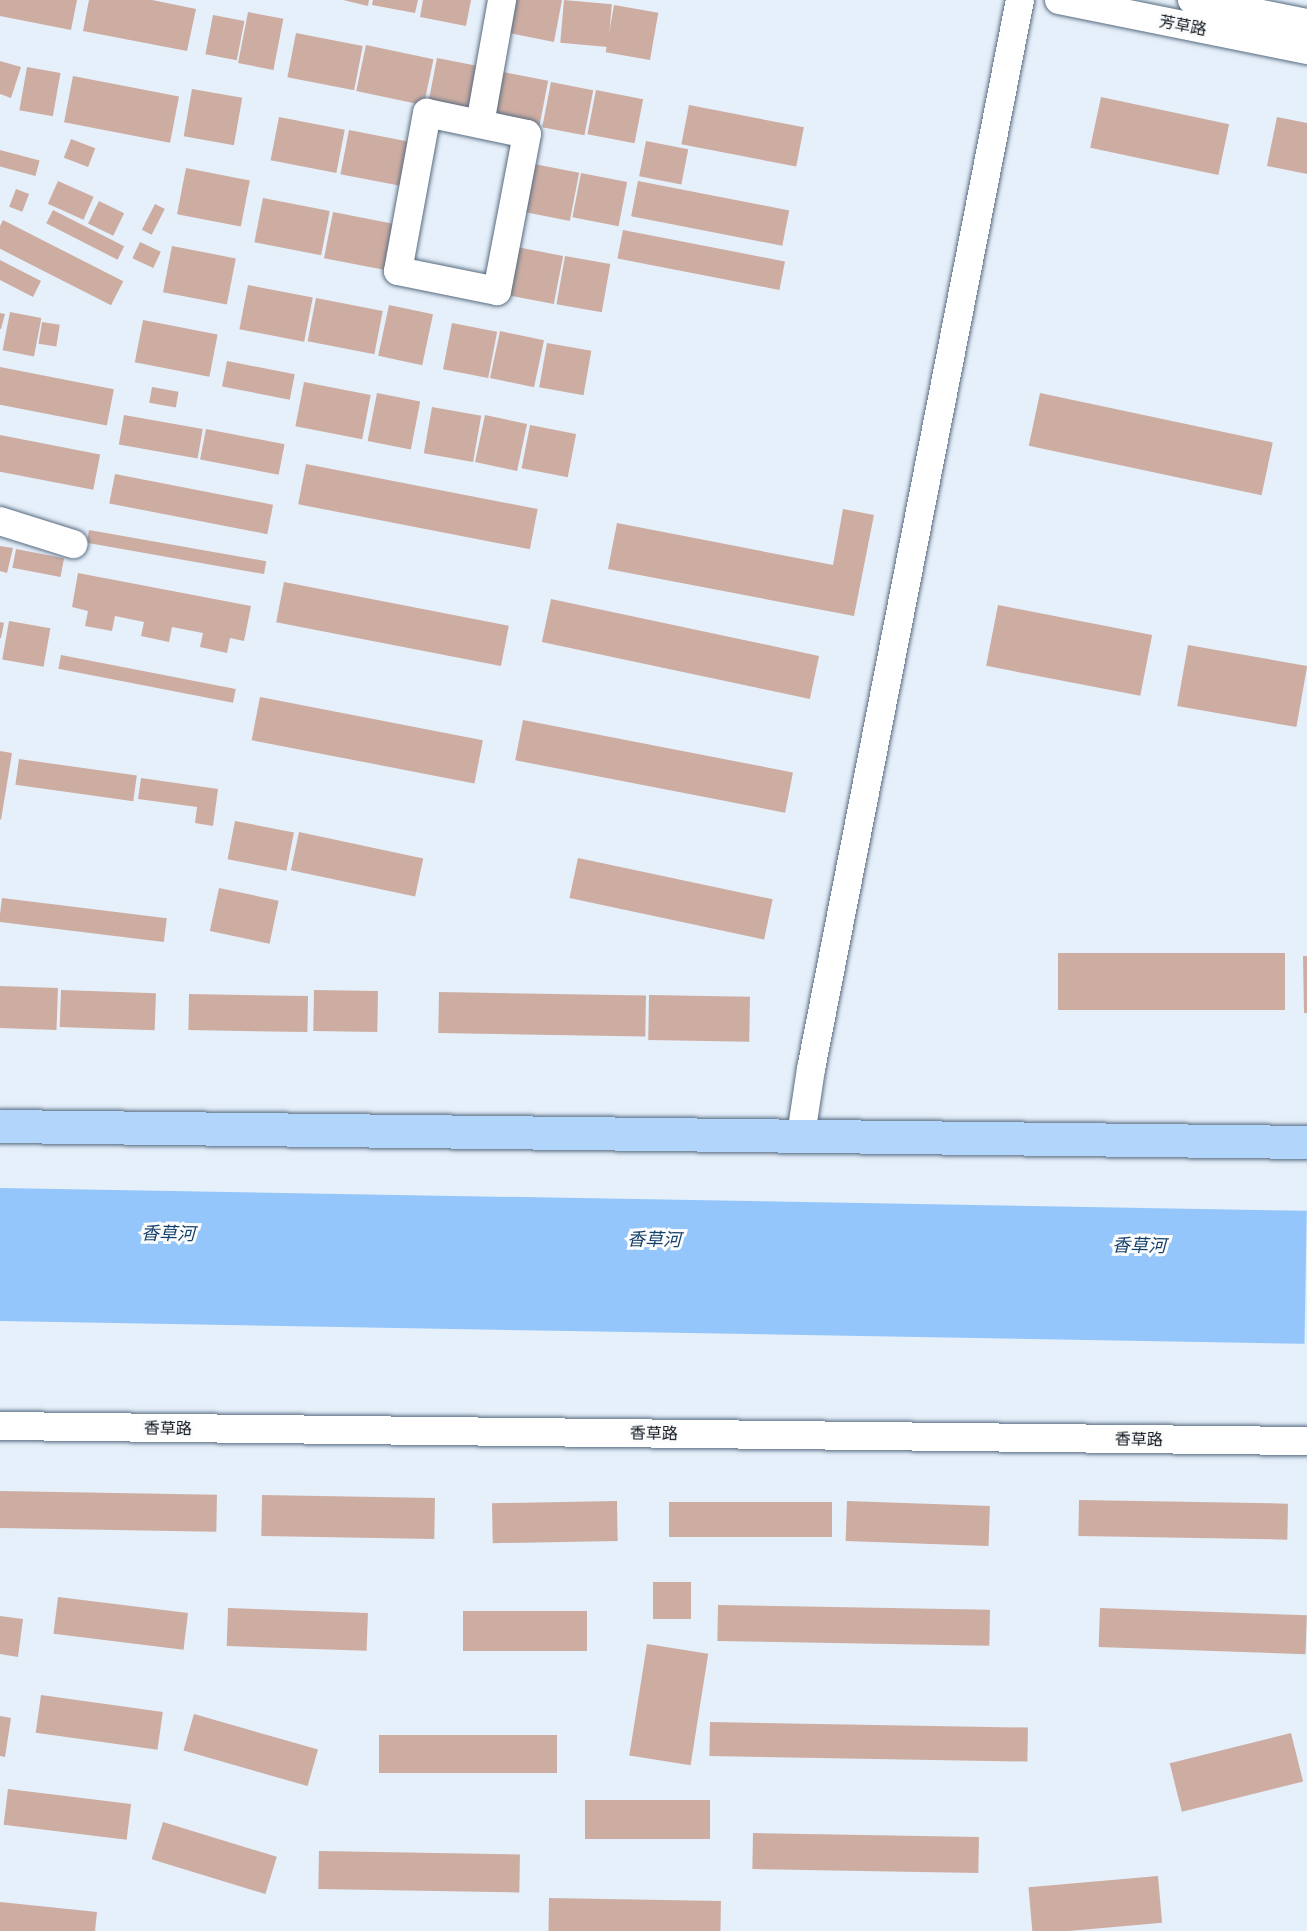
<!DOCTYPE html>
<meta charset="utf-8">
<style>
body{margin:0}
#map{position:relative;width:1307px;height:1931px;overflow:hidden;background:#e6f0fa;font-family:"Archivo Narrow","Noto Sans SC",sans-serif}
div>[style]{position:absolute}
.water>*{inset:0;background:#94c6fb;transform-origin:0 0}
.building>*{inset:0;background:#cdada2;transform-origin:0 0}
.roads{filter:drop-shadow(0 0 2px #576b80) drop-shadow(0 0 2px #576b80)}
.minor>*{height:28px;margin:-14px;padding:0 14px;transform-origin:14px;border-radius:14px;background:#fff}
.major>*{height:33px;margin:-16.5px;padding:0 16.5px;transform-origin:16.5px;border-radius:16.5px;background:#b2d6fb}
span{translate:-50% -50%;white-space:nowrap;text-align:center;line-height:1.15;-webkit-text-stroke:6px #fcfcfc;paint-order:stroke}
.street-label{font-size:16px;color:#101821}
.water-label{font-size:18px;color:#13406a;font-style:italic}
</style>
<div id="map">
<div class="water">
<div style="left:0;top:1188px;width:1307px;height:133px;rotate:1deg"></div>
</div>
<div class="building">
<div style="clip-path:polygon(0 0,77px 0,71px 30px,0 16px)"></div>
<div style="clip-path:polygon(89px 0,152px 0,196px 9px,187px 51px,83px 31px)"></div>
<div style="clip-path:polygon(343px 0,369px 0,368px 6px)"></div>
<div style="clip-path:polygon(373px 0,418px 0,415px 13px,372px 5px)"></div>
<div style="clip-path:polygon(423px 0,471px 0,466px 26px,420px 17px)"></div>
<div style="clip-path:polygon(516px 0,562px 0,554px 42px,509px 33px)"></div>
<div style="left:564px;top:0;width:48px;height:43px;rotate:5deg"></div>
<div style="left:614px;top:5px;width:45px;height:48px;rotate:10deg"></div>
<div style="left:248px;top:12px;width:36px;height:52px;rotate:11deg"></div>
<div style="left:213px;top:15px;width:32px;height:40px;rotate:11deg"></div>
<div style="left:296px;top:33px;width:68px;height:45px;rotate:11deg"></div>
<div style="left:366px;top:45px;width:69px;height:47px;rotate:12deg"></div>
<div style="left:437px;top:58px;width:47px;height:51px;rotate:11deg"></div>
<div style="clip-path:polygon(0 61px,21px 67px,11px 98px,0 94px)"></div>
<div style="left:27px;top:67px;width:34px;height:44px;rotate:10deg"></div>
<div style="left:503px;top:72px;width:46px;height:46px;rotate:11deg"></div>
<div style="left:73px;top:76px;width:108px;height:47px;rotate:11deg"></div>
<div style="left:551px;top:82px;width:43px;height:46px;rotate:11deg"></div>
<div style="left:192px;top:89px;width:51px;height:48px;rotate:10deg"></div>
<div style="left:596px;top:90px;width:48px;height:45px;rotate:11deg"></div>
<div style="left:1101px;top:97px;width:131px;height:52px;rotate:12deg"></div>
<div style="left:689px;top:105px;width:117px;height:40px;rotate:11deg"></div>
<div style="left:279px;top:117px;width:67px;height:44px;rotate:11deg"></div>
<div style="clip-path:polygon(1277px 117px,1307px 123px,1307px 174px,1267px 166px)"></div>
<div style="left:349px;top:130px;width:69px;height:45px;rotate:11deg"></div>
<div style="left:71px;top:139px;width:26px;height:20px;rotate:21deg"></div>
<div style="left:646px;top:141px;width:43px;height:36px;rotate:11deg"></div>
<div style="left:0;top:150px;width:41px;height:16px;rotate:15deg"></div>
<div style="left:534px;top:164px;width:46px;height:49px;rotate:11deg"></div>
<div style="left:186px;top:168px;width:65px;height:47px;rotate:11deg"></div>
<div style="left:581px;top:173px;width:47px;height:45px;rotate:11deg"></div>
<div style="left:58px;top:181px;width:39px;height:25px;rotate:24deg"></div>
<div style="left:638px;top:181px;width:154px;height:36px;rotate:11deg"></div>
<div style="left:16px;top:189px;width:14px;height:19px;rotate:21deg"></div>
<div style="left:263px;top:198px;width:68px;height:45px;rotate:11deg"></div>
<div style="left:99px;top:201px;width:28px;height:25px;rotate:26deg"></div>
<div style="left:155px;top:204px;width:11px;height:29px;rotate:27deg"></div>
<div style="left:53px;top:210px;width:80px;height:15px;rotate:27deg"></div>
<div style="left:333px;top:212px;width:69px;height:47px;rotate:11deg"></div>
<div style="left:3px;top:220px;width:135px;height:27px;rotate:27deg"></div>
<div style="left:623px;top:230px;width:165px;height:29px;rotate:11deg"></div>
<div style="left:140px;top:242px;width:23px;height:18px;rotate:25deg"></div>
<div style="left:172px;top:246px;width:65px;height:47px;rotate:11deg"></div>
<div style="left:517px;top:247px;width:47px;height:49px;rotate:11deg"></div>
<div style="left:565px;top:256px;width:46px;height:49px;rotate:10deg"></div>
<div style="clip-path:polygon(0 260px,41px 281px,33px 297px,0 280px)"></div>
<div style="left:248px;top:285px;width:66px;height:45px;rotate:11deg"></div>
<div style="left:316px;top:298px;width:68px;height:44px;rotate:11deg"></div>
<div style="left:389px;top:305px;width:45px;height:52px;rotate:12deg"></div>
<div style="left:10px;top:312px;width:32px;height:39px;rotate:11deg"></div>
<div style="clip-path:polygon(0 313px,5px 314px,1px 329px,0 329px)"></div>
<div style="left:143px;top:320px;width:76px;height:43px;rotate:11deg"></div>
<div style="left:42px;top:322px;width:18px;height:22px;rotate:9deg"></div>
<div style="left:452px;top:323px;width:46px;height:47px;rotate:11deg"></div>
<div style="left:500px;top:331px;width:45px;height:48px;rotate:12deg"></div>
<div style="left:547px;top:343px;width:45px;height:45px;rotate:10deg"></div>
<div style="left:227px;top:361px;width:69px;height:26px;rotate:11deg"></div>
<div style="left:0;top:367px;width:116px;height:37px;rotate:11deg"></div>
<div style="left:304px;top:382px;width:68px;height:45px;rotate:11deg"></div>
<div style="left:152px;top:387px;width:27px;height:16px;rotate:10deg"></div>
<div style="left:377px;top:393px;width:44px;height:49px;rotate:11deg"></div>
<div style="left:1040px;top:393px;width:238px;height:54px;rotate:12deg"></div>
<div style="left:432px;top:407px;width:50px;height:47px;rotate:10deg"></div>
<div style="left:124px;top:415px;width:80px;height:30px;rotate:10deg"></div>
<div style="left:485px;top:415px;width:43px;height:48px;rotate:12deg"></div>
<div style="left:530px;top:425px;width:47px;height:44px;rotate:11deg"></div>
<div style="left:206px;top:429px;width:80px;height:31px;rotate:11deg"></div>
<div style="left:0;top:435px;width:102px;height:36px;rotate:11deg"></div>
<div style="left:306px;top:464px;width:236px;height:41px;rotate:11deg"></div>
<div style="left:115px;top:474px;width:161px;height:30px;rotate:11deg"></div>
<div style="clip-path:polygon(843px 509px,874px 515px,854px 616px,608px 569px,617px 523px,833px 565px)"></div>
<div style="left:89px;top:530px;width:180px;height:13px;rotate:10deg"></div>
<div style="clip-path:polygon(0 546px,13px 548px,7px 573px,0 571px)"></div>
<div style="left:16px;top:549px;width:49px;height:19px;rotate:11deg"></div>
<div style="clip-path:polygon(78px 573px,251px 606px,244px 641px,230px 638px,227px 653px,200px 647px,203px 633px,172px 627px,169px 642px,141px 636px,144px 622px,115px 616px,112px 631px,85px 626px,88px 611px,72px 607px)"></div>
<div style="left:284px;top:582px;width:229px;height:41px;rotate:11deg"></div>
<div style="left:551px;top:599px;width:274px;height:44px;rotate:12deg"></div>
<div style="left:998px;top:605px;width:157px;height:62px;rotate:11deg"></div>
<div style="left:9px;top:621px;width:42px;height:39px;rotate:10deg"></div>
<div style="clip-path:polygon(0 622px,4px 623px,1px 638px,0 638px)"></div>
<div style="left:1188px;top:645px;width:121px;height:62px;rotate:10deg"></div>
<div style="left:61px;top:655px;width:178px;height:14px;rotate:11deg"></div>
<div style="left:260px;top:697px;width:227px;height:44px;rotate:11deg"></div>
<div style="left:523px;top:720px;width:275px;height:41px;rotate:11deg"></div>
<div style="clip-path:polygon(0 751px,12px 753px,1px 820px,0 819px)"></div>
<div style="left:19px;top:759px;width:119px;height:26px;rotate:8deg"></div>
<div style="clip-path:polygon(141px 778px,218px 789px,213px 826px,195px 823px,197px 807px,138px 799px)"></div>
<div style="left:235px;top:821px;width:60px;height:39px;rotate:11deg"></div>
<div style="left:299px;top:832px;width:127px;height:39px;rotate:12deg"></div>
<div style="left:578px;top:858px;width:199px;height:41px;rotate:12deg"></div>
<div style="left:219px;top:888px;width:61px;height:44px;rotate:12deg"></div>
<div style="left:2px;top:898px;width:166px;height:24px;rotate:7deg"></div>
<div style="left:1285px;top:953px;width:57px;height:227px;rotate:90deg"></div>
<div style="clip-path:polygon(1303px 956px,1307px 956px,1307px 1013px,1304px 1013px)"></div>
<div style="left:0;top:986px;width:58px;height:42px;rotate:2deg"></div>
<div style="left:61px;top:990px;width:95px;height:37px;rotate:2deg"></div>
<div style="left:314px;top:990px;width:64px;height:41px;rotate:1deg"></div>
<div style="left:439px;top:992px;width:207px;height:41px;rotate:1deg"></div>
<div style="left:189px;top:994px;width:119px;height:36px;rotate:1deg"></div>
<div style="left:649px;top:995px;width:101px;height:45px;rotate:1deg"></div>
<div style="left:0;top:1491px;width:217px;height:37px;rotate:1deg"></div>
<div style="left:262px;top:1495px;width:173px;height:41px;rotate:1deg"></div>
<div style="left:1079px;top:1500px;width:209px;height:36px;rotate:1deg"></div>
<div style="left:617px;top:1501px;width:40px;height:125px;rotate:89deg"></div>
<div style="left:847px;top:1501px;width:143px;height:40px;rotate:2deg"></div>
<div style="left:669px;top:1502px;width:163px;height:35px"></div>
<div style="left:653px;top:1582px;width:38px;height:37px"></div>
<div style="left:58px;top:1597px;width:131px;height:37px;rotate:7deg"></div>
<div style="left:718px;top:1605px;width:272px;height:36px;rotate:1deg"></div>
<div style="left:228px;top:1608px;width:140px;height:38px;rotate:2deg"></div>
<div style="left:1100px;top:1608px;width:207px;height:39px;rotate:2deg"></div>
<div style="left:587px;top:1611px;width:40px;height:124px;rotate:90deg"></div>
<div style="clip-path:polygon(0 1616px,23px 1619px,18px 1657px,0 1654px)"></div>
<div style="left:647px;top:1644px;width:62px;height:113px;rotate:9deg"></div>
<div style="left:41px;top:1695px;width:123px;height:38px;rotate:8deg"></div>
<div style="left:194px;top:1714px;width:129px;height:38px;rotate:16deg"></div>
<div style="clip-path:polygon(0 1716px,11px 1718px,5px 1757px,0 1756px)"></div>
<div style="left:710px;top:1722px;width:318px;height:34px;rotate:1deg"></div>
<div style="left:1291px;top:1733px;width:50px;height:125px;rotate:76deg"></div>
<div style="left:379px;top:1735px;width:178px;height:38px"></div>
<div style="left:8px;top:1789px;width:124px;height:36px;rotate:7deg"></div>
<div style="left:585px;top:1800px;width:125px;height:39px"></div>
<div style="left:163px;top:1822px;width:119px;height:39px;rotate:17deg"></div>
<div style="left:753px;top:1833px;width:226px;height:36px;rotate:1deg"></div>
<div style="left:319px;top:1851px;width:201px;height:38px;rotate:1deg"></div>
<div style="left:1158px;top:1876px;width:47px;height:130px;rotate:85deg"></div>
<div style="left:549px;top:1898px;width:172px;height:33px;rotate:1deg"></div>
<div style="clip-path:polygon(0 1902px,97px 1912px,95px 1931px,0 1931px)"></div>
</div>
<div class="roads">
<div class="minor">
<div style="left:1059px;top:0;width:253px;rotate:11.4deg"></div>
<div style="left:1192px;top:0;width:117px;rotate:11.3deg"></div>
<div style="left:427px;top:113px;width:102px;rotate:11.9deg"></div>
<div style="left:527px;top:134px;width:160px;rotate:100.8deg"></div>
<div style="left:497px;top:291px;width:101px;rotate:-168.6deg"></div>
<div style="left:398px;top:271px;width:161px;rotate:-79.6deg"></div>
<div style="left:480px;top:124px;width:126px;rotate:-79.9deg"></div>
<div style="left:0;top:521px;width:77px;rotate:17.5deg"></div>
<div style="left:801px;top:1135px;width:67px;rotate:-81.4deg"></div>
<div style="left:811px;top:1069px;width:1089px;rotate:-78.94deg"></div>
<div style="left:0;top:1426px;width:1307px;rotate:0.66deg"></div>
</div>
<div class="major">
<div style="left:0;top:1126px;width:1307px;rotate:0.7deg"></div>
</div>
</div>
<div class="street-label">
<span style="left:1183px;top:25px;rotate:11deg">芳草路</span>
<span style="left:168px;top:1428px;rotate:1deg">香草路</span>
<span style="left:654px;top:1433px;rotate:1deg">香草路</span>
<span style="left:1139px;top:1439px;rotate:1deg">香草路</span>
</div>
<div class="water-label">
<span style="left:168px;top:1234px;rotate:1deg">香草河</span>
<span style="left:654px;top:1240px;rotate:1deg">香草河</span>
<span style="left:1139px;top:1246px;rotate:1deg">香草河</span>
</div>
</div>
